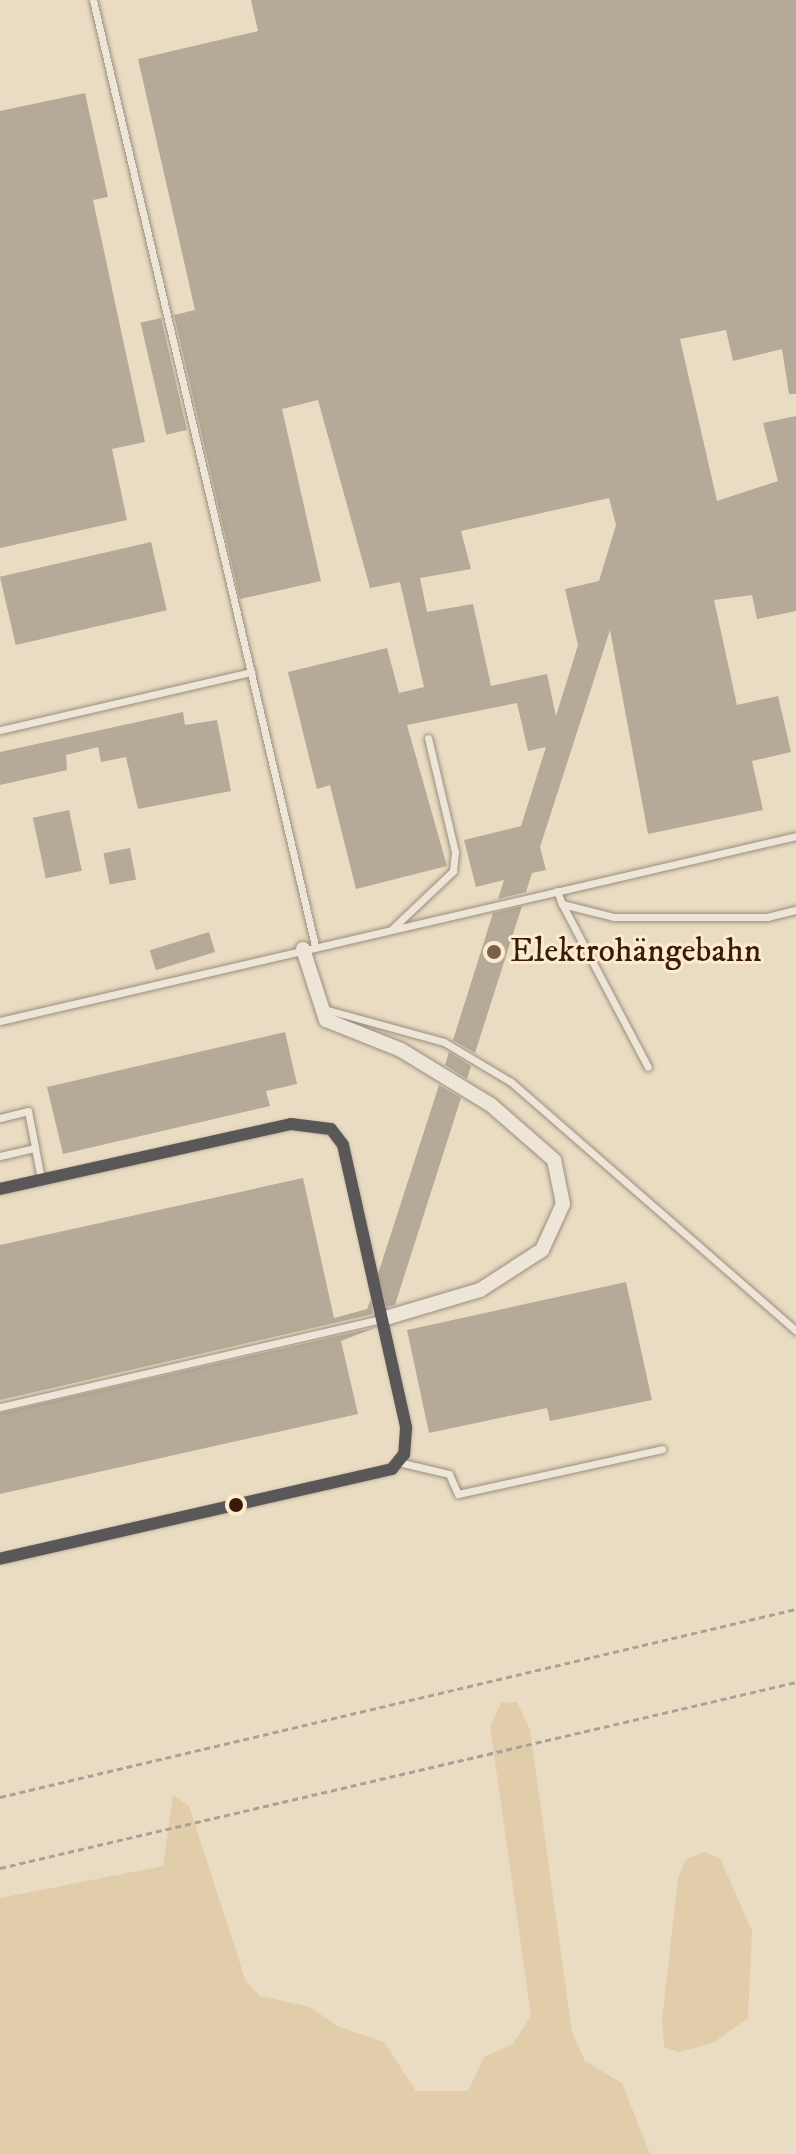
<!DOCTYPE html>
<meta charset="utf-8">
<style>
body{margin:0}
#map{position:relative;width:796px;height:2154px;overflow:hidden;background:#eadcc2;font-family:"IM FELL DW Pica",serif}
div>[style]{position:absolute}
.green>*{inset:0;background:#e1cdaa}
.building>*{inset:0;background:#b5aa98;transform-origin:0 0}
.path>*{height:3px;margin-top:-1.5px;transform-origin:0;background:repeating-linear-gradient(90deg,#aaa197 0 6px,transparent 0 10px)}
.roads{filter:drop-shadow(0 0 2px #9a8e7e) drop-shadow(0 0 2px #9a8e7e)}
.service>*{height:7px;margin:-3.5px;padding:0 3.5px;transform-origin:3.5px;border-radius:3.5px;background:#ede5d8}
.minor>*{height:14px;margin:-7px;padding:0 7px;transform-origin:7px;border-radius:7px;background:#ede5d8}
.bus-1>*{height:12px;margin:-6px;padding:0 6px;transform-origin:6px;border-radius:6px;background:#5a5758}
.dots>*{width:22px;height:22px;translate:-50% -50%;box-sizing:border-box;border:4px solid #fceccd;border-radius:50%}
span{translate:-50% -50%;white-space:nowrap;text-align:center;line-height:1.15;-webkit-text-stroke:6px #fceccd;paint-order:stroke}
.poi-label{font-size:34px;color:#391b0d}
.left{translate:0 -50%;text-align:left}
</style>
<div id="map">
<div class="green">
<div style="clip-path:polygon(517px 1702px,530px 1730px,572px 2032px,585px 2061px,622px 2083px,650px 2154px,0 2154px,0 1898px,163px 1866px,173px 1795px,189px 1806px,246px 1982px,260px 1996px,310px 2007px,337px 2026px,384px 2042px,416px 2091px,468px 2091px,484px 2057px,513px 2044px,531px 2016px,490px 1726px,501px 1703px)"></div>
<div style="clip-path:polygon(705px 1852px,720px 1858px,752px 1931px,748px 2018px,713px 2043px,678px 2052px,664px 2047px,662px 2020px,678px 1878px,686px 1859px)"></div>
</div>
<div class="building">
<div style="clip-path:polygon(evenodd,251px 0,796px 0,796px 394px,789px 394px,782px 349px,733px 361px,726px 330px,680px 339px,717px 501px,778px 481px,763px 423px,796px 416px,796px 611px,757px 619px,752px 595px,714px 600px,737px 705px,778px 696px,791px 752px,752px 761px,763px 810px,648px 834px,610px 630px,540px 847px,546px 870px,532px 873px,526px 892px,498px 899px,504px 880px,476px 887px,464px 840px,521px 826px,546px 747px,528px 751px,517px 703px,407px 725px,447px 866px,356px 889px,330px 785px,317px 789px,288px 672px,387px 648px,399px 693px,424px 687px,400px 582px,370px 588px,318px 400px,282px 409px,321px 581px,240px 599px,174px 315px,195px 310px,138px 59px,258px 31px,251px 0,609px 498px,616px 525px,599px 581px,565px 589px,578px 645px,556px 716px,547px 674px,491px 686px,473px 604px,427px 612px,420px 578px,471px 569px,461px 531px,609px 498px)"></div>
<div style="clip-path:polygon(85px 93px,108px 197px,93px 200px,145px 442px,112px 449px,127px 520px,0 548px,0 111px)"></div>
<div style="left:161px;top:318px;width:115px;height:21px;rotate:77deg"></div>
<div style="left:151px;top:542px;width:70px;height:155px;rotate:77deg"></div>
<div style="clip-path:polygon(183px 712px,185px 725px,217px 720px,231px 791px,138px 809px,126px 757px,101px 762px,98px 747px,66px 755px,67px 770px,0 785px,0 752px)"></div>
<div style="left:69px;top:810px;width:62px;height:37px;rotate:78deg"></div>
<div style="left:130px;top:848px;width:32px;height:27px;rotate:79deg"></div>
<div style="clip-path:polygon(522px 906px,475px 1053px,453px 1040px,493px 913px)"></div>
<div style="left:209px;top:932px;width:21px;height:62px;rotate:73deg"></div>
<div style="clip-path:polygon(285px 1032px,297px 1084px,266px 1091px,270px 1106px,63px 1154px,47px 1087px)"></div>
<div style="clip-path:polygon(449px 1052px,471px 1066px,467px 1079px,445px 1065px)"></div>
<div style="clip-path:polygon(439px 1085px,461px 1098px,395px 1305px,386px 1307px,378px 1274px)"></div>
<div style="clip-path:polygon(303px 1178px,334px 1318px,367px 1309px,371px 1299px,373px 1314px,0 1400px,0 1245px)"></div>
<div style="clip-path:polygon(626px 1282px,652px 1400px,550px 1421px,547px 1408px,429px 1433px,407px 1330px)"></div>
<div style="clip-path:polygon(377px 1327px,341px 1341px,358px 1414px,0 1494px,0 1413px)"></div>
</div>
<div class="path">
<div style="left:0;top:1797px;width:818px;rotate:-13.29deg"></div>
<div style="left:0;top:1868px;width:817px;rotate:-13.15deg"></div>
</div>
<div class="roads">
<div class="service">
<div style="left:93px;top:0;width:972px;rotate:76.79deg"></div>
<div style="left:0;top:730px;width:258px;rotate:-13deg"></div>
<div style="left:557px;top:891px;width:14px;rotate:69deg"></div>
<div style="left:562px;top:904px;width:54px;rotate:14deg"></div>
<div style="left:614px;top:917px;width:153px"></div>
<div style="left:767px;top:917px;width:30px;rotate:-14deg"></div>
<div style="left:562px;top:904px;width:184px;rotate:62.2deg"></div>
<div style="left:393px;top:928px;width:83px;rotate:-43.5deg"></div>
<div style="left:453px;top:871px;width:19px;rotate:-84deg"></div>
<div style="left:455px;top:852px;width:117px;rotate:-103.3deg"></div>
<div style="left:324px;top:1009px;width:124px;rotate:15.4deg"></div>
<div style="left:444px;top:1042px;width:78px;rotate:30.8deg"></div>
<div style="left:511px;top:1082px;width:378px;rotate:41.1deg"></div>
<div style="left:0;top:1021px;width:817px;rotate:-13.08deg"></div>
<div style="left:0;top:1118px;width:29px;rotate:-14deg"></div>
<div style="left:28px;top:1111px;width:38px;rotate:79deg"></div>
<div style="left:0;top:1156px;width:36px;rotate:-13deg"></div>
<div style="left:35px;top:1148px;width:33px;rotate:79deg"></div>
<div style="left:0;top:1189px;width:298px;rotate:-12.6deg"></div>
<div style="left:291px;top:1124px;width:40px;rotate:7.1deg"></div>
<div style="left:331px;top:1129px;width:20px;rotate:53deg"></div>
<div style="left:343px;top:1145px;width:290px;rotate:77.4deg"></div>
<div style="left:406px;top:1428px;width:26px;rotate:94deg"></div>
<div style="left:404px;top:1454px;width:19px;rotate:129deg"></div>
<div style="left:392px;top:1469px;width:402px;rotate:167.1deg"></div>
<div style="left:0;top:1407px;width:392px;rotate:-13deg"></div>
<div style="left:398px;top:1462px;width:52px;rotate:13.2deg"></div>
<div style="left:449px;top:1474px;width:22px;rotate:66deg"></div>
<div style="left:458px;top:1494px;width:209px;rotate:-12.4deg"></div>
</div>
<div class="minor">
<div style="left:303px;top:949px;width:75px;rotate:72.1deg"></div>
<div style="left:326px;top:1020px;width:81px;rotate:21.8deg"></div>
<div style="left:401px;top:1050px;width:105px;rotate:31.4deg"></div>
<div style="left:491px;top:1105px;width:84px;rotate:41.1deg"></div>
<div style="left:554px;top:1160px;width:45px;rotate:78.4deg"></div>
<div style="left:563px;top:1204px;width:51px;rotate:114.5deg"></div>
<div style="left:542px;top:1250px;width:74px;rotate:147.2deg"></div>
<div style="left:480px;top:1290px;width:102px;rotate:163.5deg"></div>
</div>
</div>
<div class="bus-1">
<div style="left:0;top:1189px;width:298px;rotate:-12.6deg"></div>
<div style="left:291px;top:1124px;width:40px;rotate:7.1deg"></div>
<div style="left:331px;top:1129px;width:20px;rotate:53deg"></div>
<div style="left:343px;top:1145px;width:290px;rotate:77.4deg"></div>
<div style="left:406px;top:1428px;width:26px;rotate:94deg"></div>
<div style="left:404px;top:1454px;width:19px;rotate:129deg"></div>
<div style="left:392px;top:1469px;width:402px;rotate:167.1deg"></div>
</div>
<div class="dots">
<div style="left:494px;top:952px;background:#775f4c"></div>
<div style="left:236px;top:1505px;background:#391b0d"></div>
</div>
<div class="poi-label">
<span class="left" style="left:510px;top:952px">Elektrohängebahn</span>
</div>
</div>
